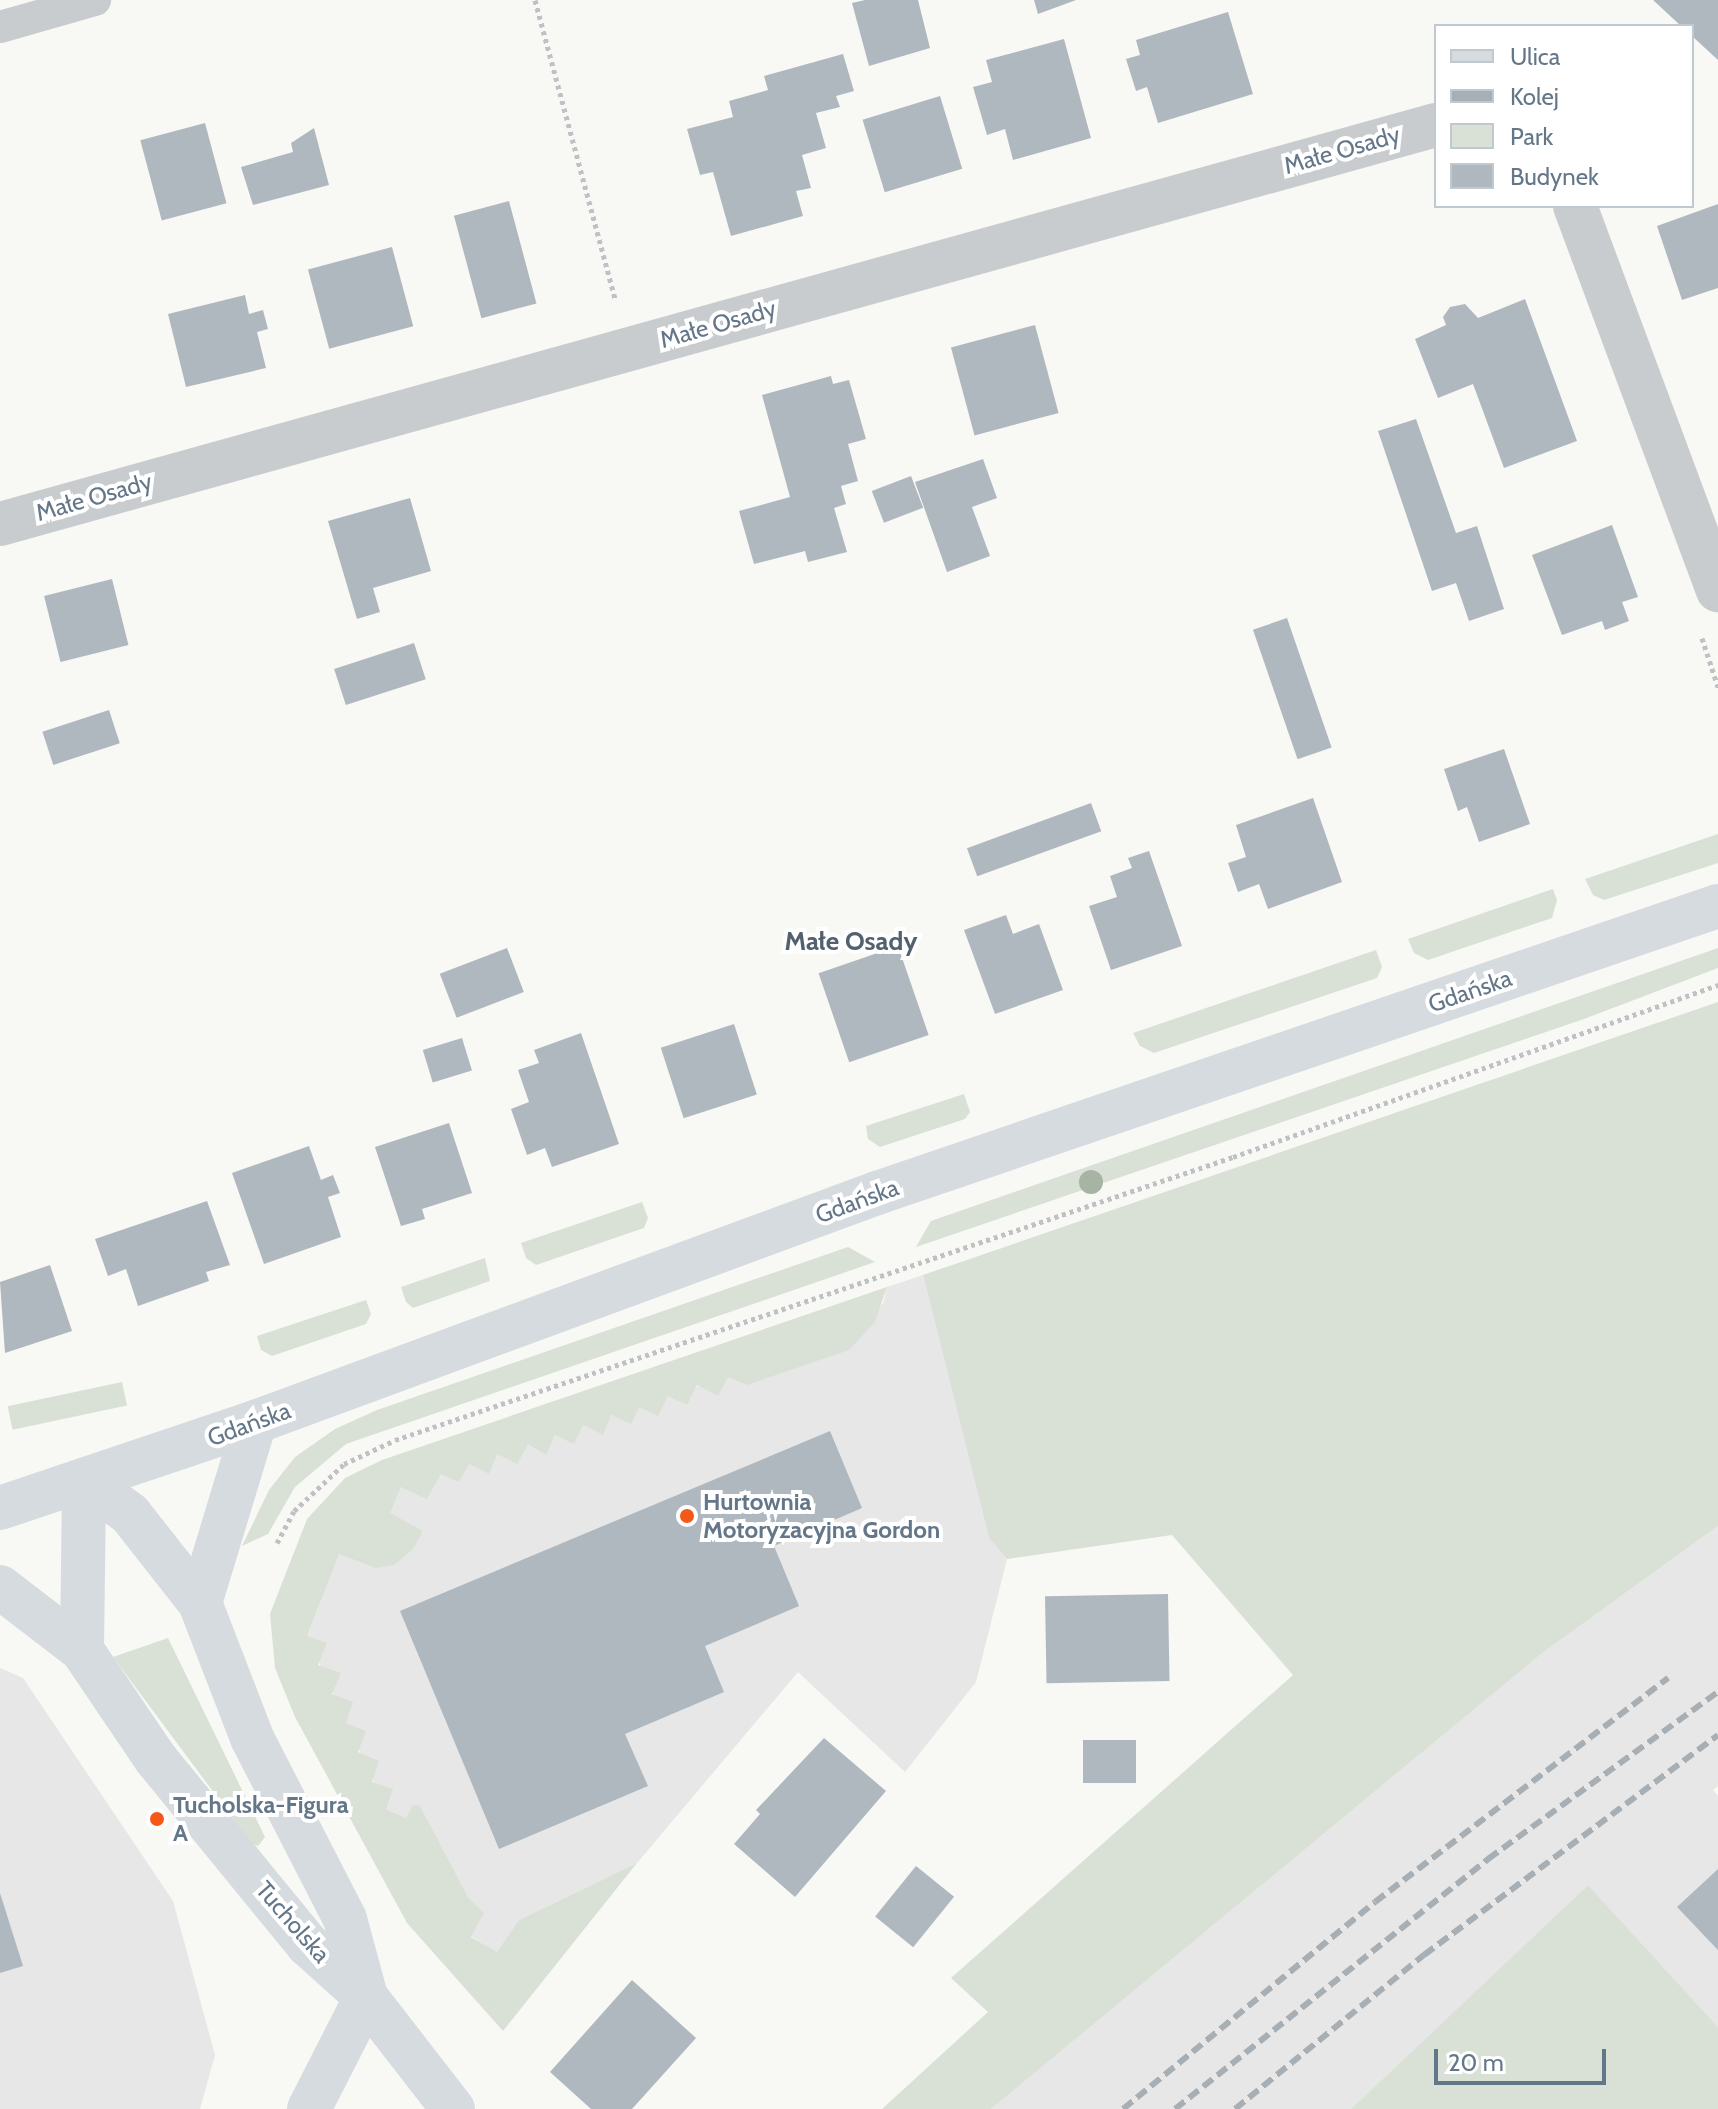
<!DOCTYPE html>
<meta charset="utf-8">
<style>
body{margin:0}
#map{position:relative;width:1718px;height:2109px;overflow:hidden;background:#f8f8f5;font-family:Cabin,sans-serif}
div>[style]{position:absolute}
.built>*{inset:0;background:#e6e7e6}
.green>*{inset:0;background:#d9e1d6;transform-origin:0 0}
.building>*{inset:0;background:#b0b8bf;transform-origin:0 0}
.path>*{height:5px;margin-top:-2.5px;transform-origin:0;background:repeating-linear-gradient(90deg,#bfc2c4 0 4px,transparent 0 8px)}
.lane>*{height:32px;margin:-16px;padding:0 16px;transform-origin:16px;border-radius:16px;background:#c8cccf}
.street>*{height:44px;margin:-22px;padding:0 22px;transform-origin:22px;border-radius:22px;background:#c8cccf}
.secondary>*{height:44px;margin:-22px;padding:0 22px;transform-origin:22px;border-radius:22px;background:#d6dbdf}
.rail>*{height:6px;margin-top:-3px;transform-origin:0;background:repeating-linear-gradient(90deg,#a7aeb4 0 12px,transparent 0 18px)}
.trees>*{width:24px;height:24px;margin:-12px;border-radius:50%;background:#a7b3a3}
.dots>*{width:22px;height:22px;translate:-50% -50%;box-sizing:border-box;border:4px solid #fff;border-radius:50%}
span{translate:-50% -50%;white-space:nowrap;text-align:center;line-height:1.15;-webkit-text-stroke:8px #fff;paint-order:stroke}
.street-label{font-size:24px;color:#647789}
.poi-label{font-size:24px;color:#647789;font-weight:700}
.left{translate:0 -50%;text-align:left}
.neighbourhood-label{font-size:26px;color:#53606d;font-weight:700}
.legend{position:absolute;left:1434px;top:24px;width:260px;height:184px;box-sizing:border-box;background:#fff;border:2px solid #c1c9d0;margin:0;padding:10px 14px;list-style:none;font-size:24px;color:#647789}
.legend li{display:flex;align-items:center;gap:16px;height:40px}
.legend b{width:40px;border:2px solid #c1c9d0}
.scale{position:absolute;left:1434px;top:2049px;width:172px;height:36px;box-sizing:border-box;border:4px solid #647789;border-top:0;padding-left:10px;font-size:24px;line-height:28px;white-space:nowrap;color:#647789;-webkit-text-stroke:6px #fff;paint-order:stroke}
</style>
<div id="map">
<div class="built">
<div style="clip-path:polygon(923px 1275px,989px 1538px,1007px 1559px,976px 1682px,905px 1772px,798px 1672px,637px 1863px,519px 1920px,497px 1953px,471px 1936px,484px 1913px,468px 1897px,420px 1807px,406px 1818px,386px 1809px,307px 1636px,339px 1553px,394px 1565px,423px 1532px,389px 1513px,401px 1487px,728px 1376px,883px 1304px,887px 1287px)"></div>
<div style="clip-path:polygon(1718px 1526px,1718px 1786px,1713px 1790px,1718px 1796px,1718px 2027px,1588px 1885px,1351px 2109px,991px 2109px,1541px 1654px)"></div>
<div style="clip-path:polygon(0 1668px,23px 1678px,173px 1901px,215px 2055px,200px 2109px,0 2109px)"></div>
</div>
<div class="green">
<div style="clip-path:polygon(1718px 834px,1718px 863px,1604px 900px,1593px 895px,1585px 879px)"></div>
<div style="clip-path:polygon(1553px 889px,1557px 900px,1552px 918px,1428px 960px,1414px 953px,1408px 939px)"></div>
<div style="clip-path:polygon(1718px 948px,1718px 968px,1584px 1019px,916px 1247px,931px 1221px)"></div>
<div style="clip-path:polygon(1376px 950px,1382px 967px,1377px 978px,1154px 1053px,1140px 1046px,1133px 1033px)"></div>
<div style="clip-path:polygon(1718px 1002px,1718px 1526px,1541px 1654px,991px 2109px,882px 2109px,988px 2012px,951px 1978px,1293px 1675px,1172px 1535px,1007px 1559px,989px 1538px,923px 1275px)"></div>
<div style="clip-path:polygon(964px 1094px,970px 1112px,965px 1119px,880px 1147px,868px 1139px,866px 1126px)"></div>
<div style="clip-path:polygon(642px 1202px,648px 1218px,644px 1228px,536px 1265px,526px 1258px,521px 1243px)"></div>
<div style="clip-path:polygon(848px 1247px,875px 1262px,346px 1444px,295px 1487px,268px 1534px,242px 1546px,269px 1490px,295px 1457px,335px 1429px,377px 1410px)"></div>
<div style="clip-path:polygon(485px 1258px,490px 1281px,413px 1308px,406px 1302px,401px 1287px)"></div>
<div style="clip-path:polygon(887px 1287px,875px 1322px,849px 1350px,747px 1385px,728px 1377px,718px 1396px,697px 1385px,687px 1405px,668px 1396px,658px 1416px,639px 1407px,631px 1424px,611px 1415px,603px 1435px,583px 1425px,574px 1444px,555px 1435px,546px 1455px,528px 1444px,517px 1464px,497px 1454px,489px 1474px,469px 1464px,459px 1482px,441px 1474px,427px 1499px,401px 1487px,390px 1513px,423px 1531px,413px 1549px,394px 1565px,376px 1568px,339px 1554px,307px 1636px,327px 1643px,318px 1665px,341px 1673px,332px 1694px,353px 1702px,346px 1723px,366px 1731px,358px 1752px,379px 1761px,372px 1782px,393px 1789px,386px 1809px,406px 1818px,413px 1805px,420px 1806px,468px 1897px,484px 1913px,471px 1937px,497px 1952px,519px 1920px,637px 1863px,503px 2031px,407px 1923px,295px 1717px,275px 1668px,270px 1614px,307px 1519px,345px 1478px,382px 1460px)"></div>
<div style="clip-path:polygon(366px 1300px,371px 1314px,366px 1324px,272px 1356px,261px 1350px,257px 1336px)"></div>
<div style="left:122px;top:1382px;width:24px;height:117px;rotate:78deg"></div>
<div style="clip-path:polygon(168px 1638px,265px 1837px,258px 1846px,252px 1844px,113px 1657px)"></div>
<div style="clip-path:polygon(1588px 1885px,1718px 2027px,1718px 2109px,1351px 2109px)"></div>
</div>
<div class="building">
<div style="clip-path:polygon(865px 0,918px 0,930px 48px,869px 66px,852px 3px)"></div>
<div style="clip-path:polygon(1034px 0,1076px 0,1038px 14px)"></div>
<div style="clip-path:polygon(1653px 0,1718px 0,1718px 60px,1692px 36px,1692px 26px,1681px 26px)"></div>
<div style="clip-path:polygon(1228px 12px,1253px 94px,1158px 123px,1147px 87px,1136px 91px,1126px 59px,1140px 55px,1136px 40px)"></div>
<div style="clip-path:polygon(1064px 39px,1091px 138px,1013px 160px,1005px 129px,987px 135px,973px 87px,992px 82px,986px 60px)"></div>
<div style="clip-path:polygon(843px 54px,854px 91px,836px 96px,840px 107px,816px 113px,826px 148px,802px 155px,811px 188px,796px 191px,803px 216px,731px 236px,713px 172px,700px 175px,687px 129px,733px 117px,729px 101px,768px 90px,764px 76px)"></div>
<div style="left:940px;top:96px;width:76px;height:81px;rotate:73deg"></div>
<div style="left:205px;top:123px;width:83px;height:67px;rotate:75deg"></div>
<div style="clip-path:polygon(314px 128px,329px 185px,253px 205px,241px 167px,293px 152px,291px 143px)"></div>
<div style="left:509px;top:201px;width:106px;height:57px;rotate:75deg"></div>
<div style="clip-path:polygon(1718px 204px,1718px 288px,1682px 300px,1657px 226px)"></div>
<div style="left:392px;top:247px;width:82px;height:87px;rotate:75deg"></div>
<div style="clip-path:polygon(245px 295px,249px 314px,263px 310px,268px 329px,257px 332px,266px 368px,186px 387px,168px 314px)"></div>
<div style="clip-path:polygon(1525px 299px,1577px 441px,1504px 468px,1473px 384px,1438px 398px,1415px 339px,1446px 325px,1443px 317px,1450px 307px,1465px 304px,1478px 318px)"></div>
<div style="left:1035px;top:325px;width:91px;height:87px;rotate:75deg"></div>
<div style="clip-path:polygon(831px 376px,833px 384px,849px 380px,866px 439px,848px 444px,858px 481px,841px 486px,846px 504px,834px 508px,847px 552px,808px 562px,805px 551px,754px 564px,739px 511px,790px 497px,762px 395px)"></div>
<div style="clip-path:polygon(1416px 419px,1456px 533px,1477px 526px,1504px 609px,1469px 621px,1456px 583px,1432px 591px,1378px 431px)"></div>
<div style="clip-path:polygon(983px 459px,997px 498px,972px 507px,990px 556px,947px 572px,915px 482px)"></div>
<div style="left:911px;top:476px;width:34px;height:42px;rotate:69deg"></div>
<div style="clip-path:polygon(410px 498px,431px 571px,373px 588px,380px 612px,357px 619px,328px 521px)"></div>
<div style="clip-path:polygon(1612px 525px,1638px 597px,1622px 602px,1629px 621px,1605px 630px,1602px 621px,1562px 635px,1532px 555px)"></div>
<div style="left:112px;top:579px;width:68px;height:70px;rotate:76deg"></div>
<div style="left:1287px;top:618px;width:137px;height:36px;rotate:71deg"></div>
<div style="left:414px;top:643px;width:38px;height:84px;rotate:72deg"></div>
<div style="left:109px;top:710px;width:35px;height:70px;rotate:72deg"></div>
<div style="clip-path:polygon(1504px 749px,1530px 824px,1479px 842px,1467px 807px,1458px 811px,1444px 769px)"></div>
<div style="clip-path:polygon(1313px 798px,1342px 882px,1268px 909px,1259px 884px,1238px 892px,1228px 863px,1246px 857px,1236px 825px)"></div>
<div style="left:1091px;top:803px;width:30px;height:132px;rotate:70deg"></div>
<div style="clip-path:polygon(1149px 851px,1182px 946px,1111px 970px,1089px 906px,1117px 897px,1110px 876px,1132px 868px,1128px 858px)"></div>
<div style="clip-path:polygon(1006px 915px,1013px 934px,1039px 924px,1063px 990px,995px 1014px,964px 930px)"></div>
<div style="left:898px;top:946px;width:94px;height:84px;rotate:71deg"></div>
<div style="left:507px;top:948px;width:47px;height:72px;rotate:69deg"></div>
<div style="left:734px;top:1024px;width:74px;height:77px;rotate:72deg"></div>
<div style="clip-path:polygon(581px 1033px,619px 1144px,552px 1167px,545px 1148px,527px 1155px,511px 1109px,529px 1102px,518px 1070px,539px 1063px,534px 1050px)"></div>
<div style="left:462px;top:1038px;width:34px;height:41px;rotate:73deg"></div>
<div style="clip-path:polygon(449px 1123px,472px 1193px,422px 1209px,425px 1219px,401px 1226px,375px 1147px)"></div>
<div style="clip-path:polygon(309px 1146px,321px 1180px,333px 1175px,340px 1193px,328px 1197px,341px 1237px,264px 1264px,232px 1173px)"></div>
<div style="clip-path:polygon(207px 1201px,230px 1265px,206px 1272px,209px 1281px,138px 1306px,126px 1269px,108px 1276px,95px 1239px)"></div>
<div style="clip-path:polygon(50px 1265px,72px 1331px,5px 1353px,0 1282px)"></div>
<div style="clip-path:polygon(830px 1431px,862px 1508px,774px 1546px,799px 1606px,705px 1646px,724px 1692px,625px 1734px,648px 1786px,499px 1849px,400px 1611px)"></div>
<div style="left:1168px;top:1594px;width:87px;height:123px;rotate:89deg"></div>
<div style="clip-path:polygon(824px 1738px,886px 1791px,795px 1897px,734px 1844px,760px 1814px,756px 1810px)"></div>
<div style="left:1136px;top:1740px;width:43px;height:53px;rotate:90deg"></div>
<div style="left:916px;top:1866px;width:49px;height:65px;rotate:39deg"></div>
<div style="clip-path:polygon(1718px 1869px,1718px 1950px,1677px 1907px)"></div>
<div style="clip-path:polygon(0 1893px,23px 1966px,0 1973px)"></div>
<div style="clip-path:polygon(632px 1980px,696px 2038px,632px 2109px,591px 2109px,550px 2072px)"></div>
</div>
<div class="path">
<div style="left:535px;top:0;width:309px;rotate:75deg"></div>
<div style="left:1702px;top:638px;width:52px;rotate:71.9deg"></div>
<div style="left:277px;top:1543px;width:36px;rotate:-62deg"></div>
<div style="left:294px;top:1511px;width:69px;rotate:-43.2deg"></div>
<div style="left:344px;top:1464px;width:56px;rotate:-25.2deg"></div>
<div style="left:395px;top:1440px;width:884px;rotate:-18.66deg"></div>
<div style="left:1233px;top:1157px;width:515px;rotate:-19.53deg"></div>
</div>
<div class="lane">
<div style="left:0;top:27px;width:99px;rotate:-15.9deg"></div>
</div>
<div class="street">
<div style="left:1575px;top:206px;width:410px;rotate:69.6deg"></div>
<div style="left:0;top:524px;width:1490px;rotate:-15.53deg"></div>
</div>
<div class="secondary">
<div style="left:84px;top:1480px;width:57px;rotate:36.5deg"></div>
<div style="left:130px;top:1514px;width:113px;rotate:51.8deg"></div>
<div style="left:200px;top:1603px;width:145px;rotate:68.9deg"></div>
<div style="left:252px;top:1738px;width:203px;rotate:62.8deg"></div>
<div style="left:345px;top:1919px;width:81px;rotate:74.9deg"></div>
<div style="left:0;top:1508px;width:269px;rotate:-18.6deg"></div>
<div style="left:255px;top:1422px;width:663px;rotate:-20.21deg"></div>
<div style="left:877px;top:1193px;width:889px;rotate:-18.84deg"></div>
<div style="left:0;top:1587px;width:103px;rotate:37.5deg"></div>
<div style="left:82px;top:1650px;width:130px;rotate:55.9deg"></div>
<div style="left:155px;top:1758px;width:242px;rotate:50.7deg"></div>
<div style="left:308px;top:1945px;width:78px;rotate:41.9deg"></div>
<div style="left:366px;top:1997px;width:142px;rotate:52.2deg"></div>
<div style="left:200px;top:1603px;width:189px;rotate:-73.1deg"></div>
<div style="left:82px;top:1650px;width:170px;rotate:-89.3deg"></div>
<div style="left:309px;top:2109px;width:126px;rotate:-63deg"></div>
</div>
<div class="rail">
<div style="left:1123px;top:2109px;width:326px;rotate:-39.4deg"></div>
<div style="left:1375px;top:1902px;width:369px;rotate:-37.4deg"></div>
<div style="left:1175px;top:2109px;width:401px;rotate:-38.6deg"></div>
<div style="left:1488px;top:1859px;width:284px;rotate:-36deg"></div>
<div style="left:1235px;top:2109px;width:244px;rotate:-39.2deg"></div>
<div style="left:1424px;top:1955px;width:367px;rotate:-36.8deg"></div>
</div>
<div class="trees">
<div style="left:1091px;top:1182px"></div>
</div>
<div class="dots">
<div style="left:687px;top:1516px;background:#f4591a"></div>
<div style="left:157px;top:1819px;background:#f4591a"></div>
</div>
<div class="street-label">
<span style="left:1342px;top:150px;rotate:-16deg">Małe Osady</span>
<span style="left:718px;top:324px;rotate:-16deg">Małe Osady</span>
<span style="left:94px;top:497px;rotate:-16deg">Małe Osady</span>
<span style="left:1470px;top:991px;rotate:-19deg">Gdańska</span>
<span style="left:857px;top:1201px;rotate:-20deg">Gdańska</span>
<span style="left:249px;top:1424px;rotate:-20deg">Gdańska</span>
<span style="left:293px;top:1922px;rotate:49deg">Tucholska</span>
</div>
<div class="poi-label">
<span class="left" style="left:703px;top:1516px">Hurtownia<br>Motoryzacyjna Gordon</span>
<span class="left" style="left:173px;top:1819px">Tucholska-Figura<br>A</span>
</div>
<div class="neighbourhood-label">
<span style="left:851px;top:942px">Małe Osady</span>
</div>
<ul class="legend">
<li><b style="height:10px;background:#d6dbdf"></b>Ulica</li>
<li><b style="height:10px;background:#a7aeb4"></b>Kolej</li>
<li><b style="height:22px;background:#d9e1d6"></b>Park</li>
<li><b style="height:22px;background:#b0b8bf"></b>Budynek</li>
</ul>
<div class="scale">20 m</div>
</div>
